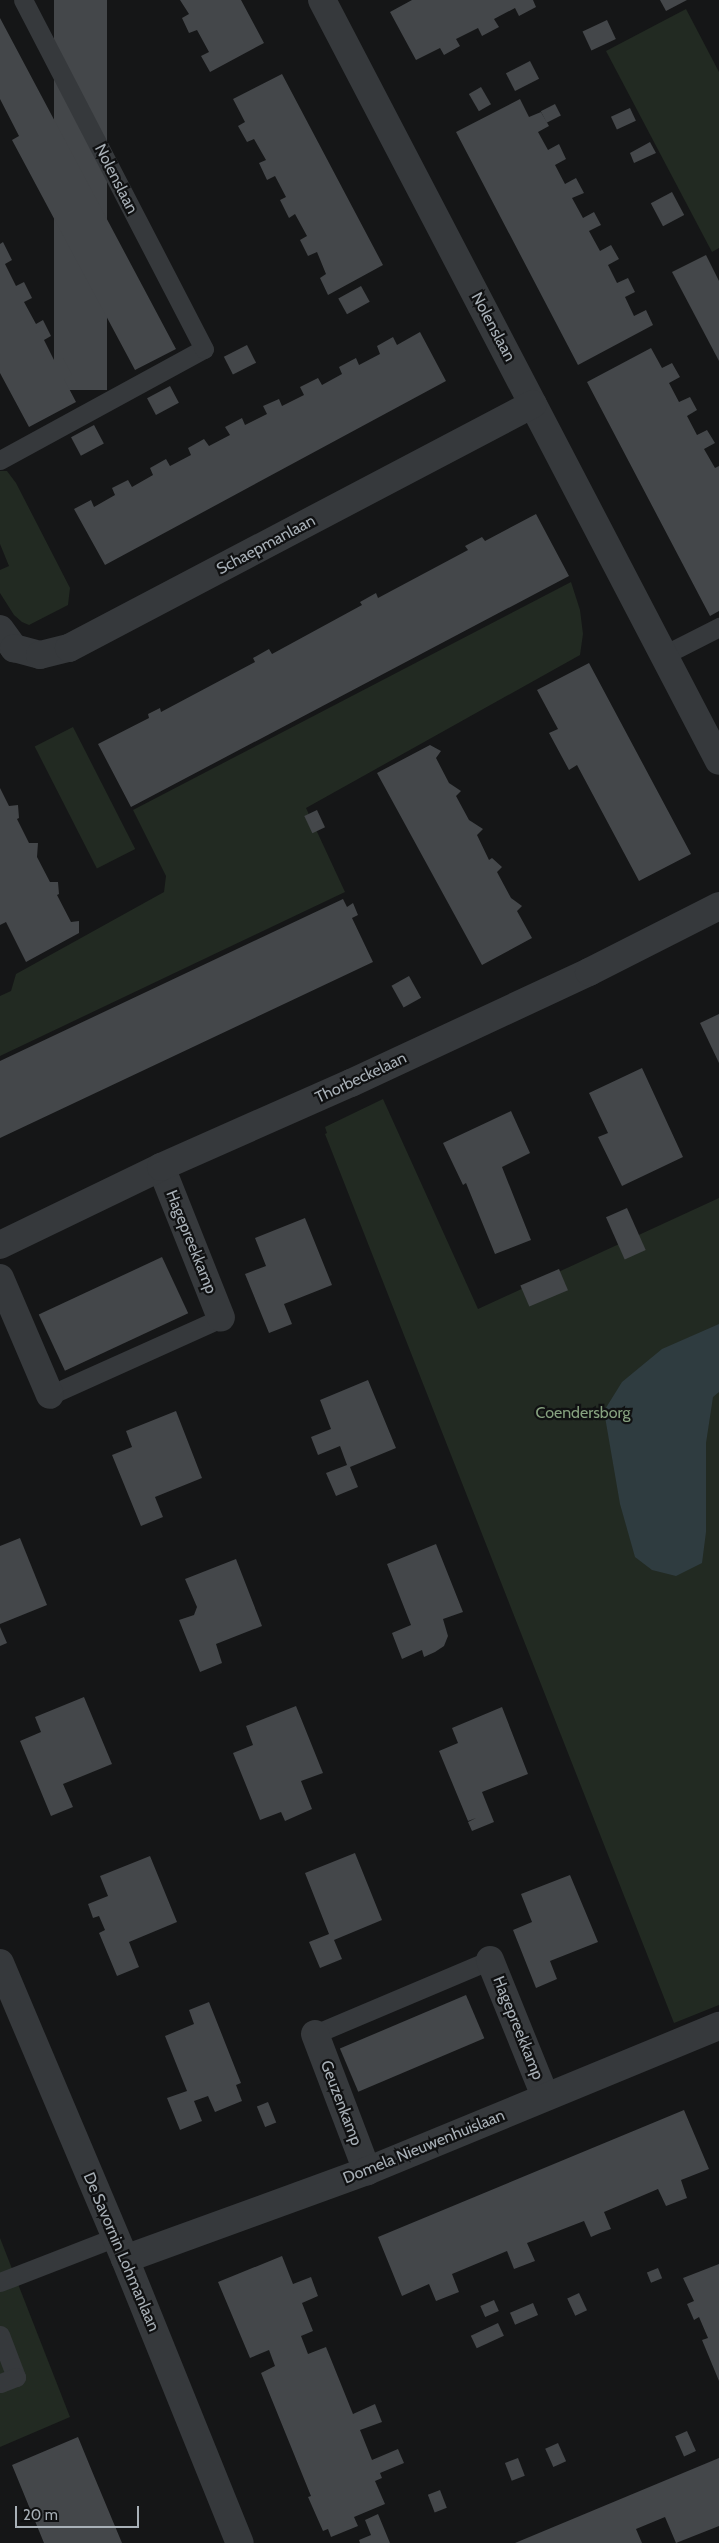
<!DOCTYPE html>
<style>
body{margin:0}
#map{position:relative;width:719px;height:2543px;overflow:hidden;background:#151617;font-family:Cabin,sans-serif}
div>[style]{position:absolute}
.green>*{inset:0;background:#222a22;transform-origin:0 0}
.water>*{inset:0;background:#2f3c40}
.building>*{inset:0;background:#44474a;transform-origin:0 0}
.service>*{height:19px;margin:-9.5px;padding:0 9.5px;transform-origin:9.5px;border-radius:9.5px;background:#36393c}
.minor>*{height:28px;margin:-14px;padding:0 14px;transform-origin:14px;border-radius:14px;background:#36393c}
span{translate:-50% -50%;white-space:nowrap;text-align:center;line-height:1.15;-webkit-text-stroke:4.5px #101112;paint-order:stroke}
.street-label{font-size:16px;color:#a8b0b7}
.park-label{font-size:16px;color:#86a17f}
.scale{position:absolute;left:15px;top:2506px;width:124px;height:22px;box-sizing:border-box;border:2px solid #a8b0b7;border-top:0;padding-left:6px;font-size:15px;line-height:18px;white-space:nowrap;color:#a8b0b7;-webkit-text-stroke:4px #101112;paint-order:stroke}
</style>
<div id="map">
<div class="green">
<div style="clip-path:polygon(686px 9px,719px 72px,719px 248px,712px 252px,606px 51px)"></div>
<div style="clip-path:polygon(0 471px,7px 471px,16px 483px,70px 588px,68px 605px,29px 625px,22px 622px,14px 615px,0 593px,0 570px,9px 566px,0 544px)"></div>
<div style="clip-path:polygon(571px 582px,580px 610px,583px 634px,580px 655px,306px 808px,345px 892px,0 1056px,0 996px,11px 991px,16px 974px,164px 892px,166px 876px,133px 810px)"></div>
<div style="left:73px;top:727px;width:137px;height:43px;rotate:63deg"></div>
<div style="clip-path:polygon(383px 1099px,478px 1309px,719px 1198px,719px 2005px,674px 2023px,325px 1134px,327px 1133px,325px 1127px)"></div>
<div style="clip-path:polygon(0 2238px,70px 2417px,0 2447px)"></div>
</div>
<div class="water">
<div style="clip-path:polygon(719px 1324px,719px 1392px,713px 1397px,706px 1443px,706px 1532px,702px 1563px,676px 1576px,652px 1570px,635px 1557px,620px 1504px,604px 1411px,622px 1382px,662px 1349px)"></div>
</div>
<div class="building">
<div style="left:54px;top:0;width:53px;height:390px"></div>
<div style="clip-path:polygon(180px 0,241px 0,264px 43px,210px 72px,201px 56px,209px 52px,197px 30px,189px 33px,182px 18px,189px 14px)"></div>
<div style="clip-path:polygon(412px 0,533px 0,536px 7px,519px 16px,515px 8px,494px 19px,499px 27px,482px 36px,478px 28px,456px 39px,460px 46px,444px 55px,440px 48px,416px 60px,390px 12px)"></div>
<div style="clip-path:polygon(660px 0,687px 0,666px 11px)"></div>
<div style="clip-path:polygon(0 18px,176px 349px,135px 370px,12px 140px,19px 136px,0 99px)"></div>
<div style="left:607px;top:20px;width:21px;height:27px;rotate:65deg"></div>
<div style="left:530px;top:61px;width:20px;height:27px;rotate:63deg"></div>
<div style="clip-path:polygon(282px 74px,383px 265px,328px 295px,320px 278px,326px 274px,317px 252px,308px 256px,300px 240px,307px 236px,295px 214px,289px 218px,280px 200px,286px 197px,275px 176px,267px 180px,259px 163px,266px 160px,254px 139px,247px 142px,238px 126px,245px 122px,233px 99px)"></div>
<div style="left:481px;top:87px;width:20px;height:14px;rotate:60deg"></div>
<div style="clip-path:polygon(520px 99px,529px 117px,541px 112px,549px 126px,538px 132px,548px 150px,559px 144px,566px 159px,555px 165px,565px 184px,576px 178px,584px 193px,572px 198px,583px 218px,594px 212px,601px 225px,589px 231px,600px 251px,611px 245px,619px 259px,608px 265px,617px 283px,628px 278px,635px 292px,625px 297px,634px 316px,646px 310px,653px 325px,578px 365px,456px 132px)"></div>
<div style="left:555px;top:104px;width:13px;height:16px;rotate:63deg"></div>
<div style="left:630px;top:108px;width:14px;height:21px;rotate:65deg"></div>
<div style="clip-path:polygon(650px 142px,656px 153px,634px 163px,630px 153px)"></div>
<div style="left:672px;top:192px;width:26px;height:24px;rotate:62deg"></div>
<div style="clip-path:polygon(3px 242px,12px 260px,5px 264px,16px 286px,24px 282px,32px 298px,24px 302px,36px 324px,43px 320px,51px 336px,44px 340px,55px 362px,63px 358px,72px 375px,64px 379px,76px 402px,29px 427px,0 373px,0 244px)"></div>
<div style="clip-path:polygon(706px 255px,719px 281px,719px 361px,672px 272px)"></div>
<div style="left:361px;top:286px;width:18px;height:26px;rotate:61deg"></div>
<div style="clip-path:polygon(420px 332px,446px 381px,105px 565px,74px 509px,91px 500px,94px 507px,115px 495px,112px 488px,128px 480px,132px 487px,153px 475px,150px 468px,166px 459px,170px 466px,191px 455px,188px 448px,204px 439px,209px 446px,230px 435px,225px 427px,242px 418px,245px 425px,267px 414px,263px 406px,279px 399px,282px 406px,304px 395px,300px 387px,318px 378px,322px 385px,342px 374px,339px 367px,356px 358px,359px 365px,380px 354px,377px 346px,393px 337px,397px 345px)"></div>
<div style="left:247px;top:345px;width:20px;height:26px;rotate:63deg"></div>
<div style="clip-path:polygon(651px 348px,662px 368px,672px 363px,680px 377px,669px 383px,679px 402px,690px 397px,697px 410px,687px 416px,697px 435px,707px 430px,715px 443px,704px 449px,715px 468px,719px 466px,719px 611px,710px 616px,587px 382px)"></div>
<div style="left:170px;top:386px;width:19px;height:26px;rotate:62deg"></div>
<div style="left:94px;top:425px;width:21px;height:26px;rotate:62deg"></div>
<div style="clip-path:polygon(536px 514px,569px 576px,131px 807px,98px 744px,149px 718px,148px 714px,160px 708px,161px 712px,255px 662px,253px 658px,269px 649px,272px 654px,362px 605px,360px 602px,376px 593px,378px 598px,468px 550px,465px 546px,482px 537px,485px 541px)"></div>
<div style="clip-path:polygon(589px 663px,691px 854px,639px 881px,577px 765px,569px 770px,549px 733px,558px 729px,537px 690px)"></div>
<div style="clip-path:polygon(430px 745px,441px 751px,436px 758px,449px 783px,461px 791px,456px 796px,469px 820px,483px 829px,477px 835px,489px 860px,492px 858px,502px 867px,497px 872px,511px 898px,522px 906px,517px 911px,532px 938px,482px 965px,377px 773px)"></div>
<div style="clip-path:polygon(0 788px,9px 806px,18px 805px,19px 818px,17px 819px,29px 843px,38px 843px,37px 857px,50px 882px,58px 882px,59px 894px,57px 895px,71px 922px,79px 921px,79px 933px,26px 962px,6px 922px,0 925px)"></div>
<div style="left:317px;top:810px;width:19px;height:14px;rotate:65deg"></div>
<div style="clip-path:polygon(343px 899px,347px 907px,353px 903px,358px 915px,352px 918px,373px 962px,0 1138px,0 1061px)"></div>
<div style="left:409px;top:976px;width:25px;height:20px;rotate:61deg"></div>
<div style="clip-path:polygon(719px 1014px,719px 1063px,700px 1023px)"></div>
<div style="clip-path:polygon(642px 1068px,683px 1157px,622px 1186px,598px 1137px,608px 1133px,589px 1093px)"></div>
<div style="clip-path:polygon(511px 1111px,530px 1153px,502px 1167px,531px 1240px,495px 1254px,466px 1183px,463px 1185px,443px 1143px)"></div>
<div style="left:627px;top:1208px;width:46px;height:23px;rotate:66deg"></div>
<div style="clip-path:polygon(305px 1218px,332px 1285px,284px 1304px,292px 1324px,269px 1333px,245px 1274px,266px 1266px,255px 1238px)"></div>
<div style="left:162px;top:1257px;width:62px;height:136px;rotate:65deg"></div>
<div style="left:559px;top:1269px;width:23px;height:42px;rotate:67deg"></div>
<div style="clip-path:polygon(368px 1380px,396px 1448px,350px 1467px,358px 1487px,336px 1496px,326px 1473px,347px 1465px,340px 1446px,318px 1455px,311px 1437px,331px 1429px,320px 1400px)"></div>
<div style="clip-path:polygon(176px 1411px,202px 1478px,155px 1497px,163px 1517px,141px 1526px,112px 1455px,132px 1447px,126px 1431px)"></div>
<div style="clip-path:polygon(20px 1538px,47px 1605px,0 1624px,0 1546px)"></div>
<div style="clip-path:polygon(436px 1544px,463px 1612px,443px 1619px,448px 1636px,444px 1646px,435px 1652px,424px 1657px,422px 1650px,402px 1659px,392px 1633px,411px 1625px,387px 1564px)"></div>
<div style="clip-path:polygon(236px 1559px,262px 1626px,216px 1644px,222px 1663px,200px 1672px,179px 1620px,194px 1615px,197px 1607px,185px 1579px)"></div>
<div style="clip-path:polygon(0 1627px,7px 1643px,0 1646px)"></div>
<div style="clip-path:polygon(84px 1697px,112px 1764px,63px 1784px,73px 1807px,51px 1816px,20px 1741px,41px 1732px,35px 1717px)"></div>
<div style="clip-path:polygon(296px 1706px,323px 1773px,301px 1781px,312px 1809px,285px 1821px,281px 1812px,260px 1820px,233px 1753px,253px 1745px,246px 1726px)"></div>
<div style="clip-path:polygon(502px 1707px,528px 1774px,482px 1792px,494px 1822px,472px 1831px,468px 1822px,476px 1818px,468px 1821px,439px 1751px,458px 1743px,452px 1728px)"></div>
<div style="clip-path:polygon(355px 1853px,382px 1920px,334px 1940px,342px 1959px,320px 1968px,309px 1942px,329px 1934px,305px 1873px)"></div>
<div style="clip-path:polygon(150px 1856px,177px 1922px,129px 1942px,139px 1967px,117px 1976px,99px 1933px,105px 1930px,99px 1916px,93px 1918px,88px 1904px,108px 1896px,100px 1876px)"></div>
<div style="clip-path:polygon(570px 1875px,598px 1942px,550px 1961px,557px 1979px,536px 1988px,513px 1930px,532px 1922px,521px 1894px)"></div>
<div style="left:466px;top:1995px;width:47px;height:137px;rotate:67deg"></div>
<div style="clip-path:polygon(209px 2002px,241px 2083px,236px 2085px,242px 2101px,215px 2112px,208px 2096px,194px 2101px,202px 2121px,180px 2130px,167px 2098px,187px 2091px,165px 2036px,194px 2024px,189px 2010px)"></div>
<div style="left:268px;top:2102px;width:22px;height:12px;rotate:68deg"></div>
<div style="clip-path:polygon(684px 2110px,709px 2169px,681px 2180px,687px 2198px,666px 2206px,658px 2189px,604px 2212px,611px 2229px,600px 2233px,591px 2237px,584px 2221px,527px 2243px,535px 2261px,514px 2269px,507px 2251px,452px 2274px,459px 2292px,436px 2301px,429px 2284px,402px 2296px,378px 2237px)"></div>
<div style="clip-path:polygon(282px 2256px,293px 2284px,311px 2277px,318px 2296px,302px 2303px,313px 2331px,301px 2336px,308px 2354px,326px 2347px,353px 2414px,375px 2404px,382px 2422px,360px 2430px,372px 2460px,398px 2449px,404px 2463px,380px 2473px,382px 2478px,375px 2481px,385px 2504px,354px 2517px,358px 2526px,331px 2537px,328px 2529px,323px 2531px,308px 2497px,311px 2496px,261px 2373px,275px 2366px,269px 2350px,250px 2358px,218px 2282px)"></div>
<div style="clip-path:polygon(719px 2264px,719px 2381px,702px 2340px,708px 2338px,699px 2317px,694px 2320px,687px 2304px,694px 2301px,683px 2278px)"></div>
<div style="left:658px;top:2268px;width:11px;height:12px;rotate:68deg"></div>
<div style="left:579px;top:2293px;width:19px;height:13px;rotate:65deg"></div>
<div style="left:494px;top:2300px;width:12px;height:15px;rotate:66deg"></div>
<div style="left:533px;top:2303px;width:13px;height:25px;rotate:67deg"></div>
<div style="left:498px;top:2323px;width:14px;height:30px;rotate:65deg"></div>
<div style="left:687px;top:2431px;width:22px;height:13px;rotate:66deg"></div>
<div style="clip-path:polygon(78px 2437px,94px 2476px,122px 2543px,44px 2543px,12px 2465px)"></div>
<div style="left:558px;top:2443px;width:20px;height:14px;rotate:66deg"></div>
<div style="left:518px;top:2458px;width:19px;height:14px;rotate:69deg"></div>
<div style="clip-path:polygon(719px 2458px,719px 2526px,714px 2528px,676px 2543px,665px 2517px,636px 2529px,642px 2543px,515px 2543px)"></div>
<div style="left:440px;top:2490px;width:19px;height:13px;rotate:69deg"></div>
<div style="clip-path:polygon(378px 2514px,390px 2543px,360px 2543px,359px 2540px,371px 2535px,365px 2520px)"></div>
</div>
<div class="service">
<div style="left:0;top:460px;width:232px;rotate:-28.6deg"></div>
<div style="left:204px;top:349px;width:393px;rotate:-117.4deg"></div>
<div style="left:664px;top:655px;width:62px;rotate:-27deg"></div>
<div style="left:50px;top:1395px;width:188px;rotate:-24.2deg"></div>
<div style="left:315px;top:2034px;width:190px;rotate:-22.9deg"></div>
<div style="left:0;top:2282px;width:124px;rotate:-21.2deg"></div>
<div style="left:0;top:2335px;width:45px;rotate:69.1deg"></div>
<div style="left:16px;top:2377px;width:17px;rotate:159deg"></div>
</div>
<div class="minor">
<div style="left:322px;top:0;width:858px;rotate:62.45deg"></div>
<div style="left:0;top:629px;width:24px;rotate:54deg"></div>
<div style="left:14px;top:648px;width:27px;rotate:15deg"></div>
<div style="left:40px;top:655px;width:30px;rotate:-14deg"></div>
<div style="left:69px;top:648px;width:524px;rotate:-27.74deg"></div>
<div style="left:161px;top:1167px;width:162px;rotate:68.3deg"></div>
<div style="left:0;top:1245px;width:179px;rotate:-25.8deg"></div>
<div style="left:161px;top:1167px;width:208px;rotate:-23.9deg"></div>
<div style="left:351px;top:1083px;width:263px;rotate:-25deg"></div>
<div style="left:589px;top:972px;width:146px;rotate:-26.9deg"></div>
<div style="left:0;top:1278px;width:127px;rotate:66.9deg"></div>
<div style="left:490px;top:1960px;width:147px;rotate:68deg"></div>
<div style="left:0;top:1963px;width:321px;rotate:67.1deg"></div>
<div style="left:125px;top:2259px;width:306px;rotate:68deg"></div>
<div style="left:315px;top:2034px;width:147px;rotate:69.2deg"></div>
<div style="left:125px;top:2259px;width:258px;rotate:-20deg"></div>
<div style="left:367px;top:2171px;width:381px;rotate:-22.4deg"></div>
</div>
<div class="street-label">
<span style="left:116px;top:179px;rotate:63deg">Nolenslaan</span>
<span style="left:493px;top:327px;rotate:62deg">Nolenslaan</span>
<span style="left:266px;top:545px;rotate:-28deg">Schaepmanlaan</span>
<span style="left:361px;top:1078px;rotate:-25deg">Thorbeckelaan</span>
<span style="left:191px;top:1242px;rotate:68deg">Hagepreekkamp</span>
<span style="left:518px;top:2028px;rotate:68deg">Hagepreekkamp</span>
<span style="left:341px;top:2103px;rotate:69deg">Geuzenkamp</span>
<span style="left:424px;top:2147px;rotate:-22deg">Domela Nieuwenhuislaan</span>
<span style="left:121px;top:2252px;rotate:67deg">De Savornin Lohmanlaan</span>
</div>
<div class="park-label">
<span style="left:583px;top:1413px">Coendersborg</span>
</div>
<div class="scale">20 m</div>
</div>
